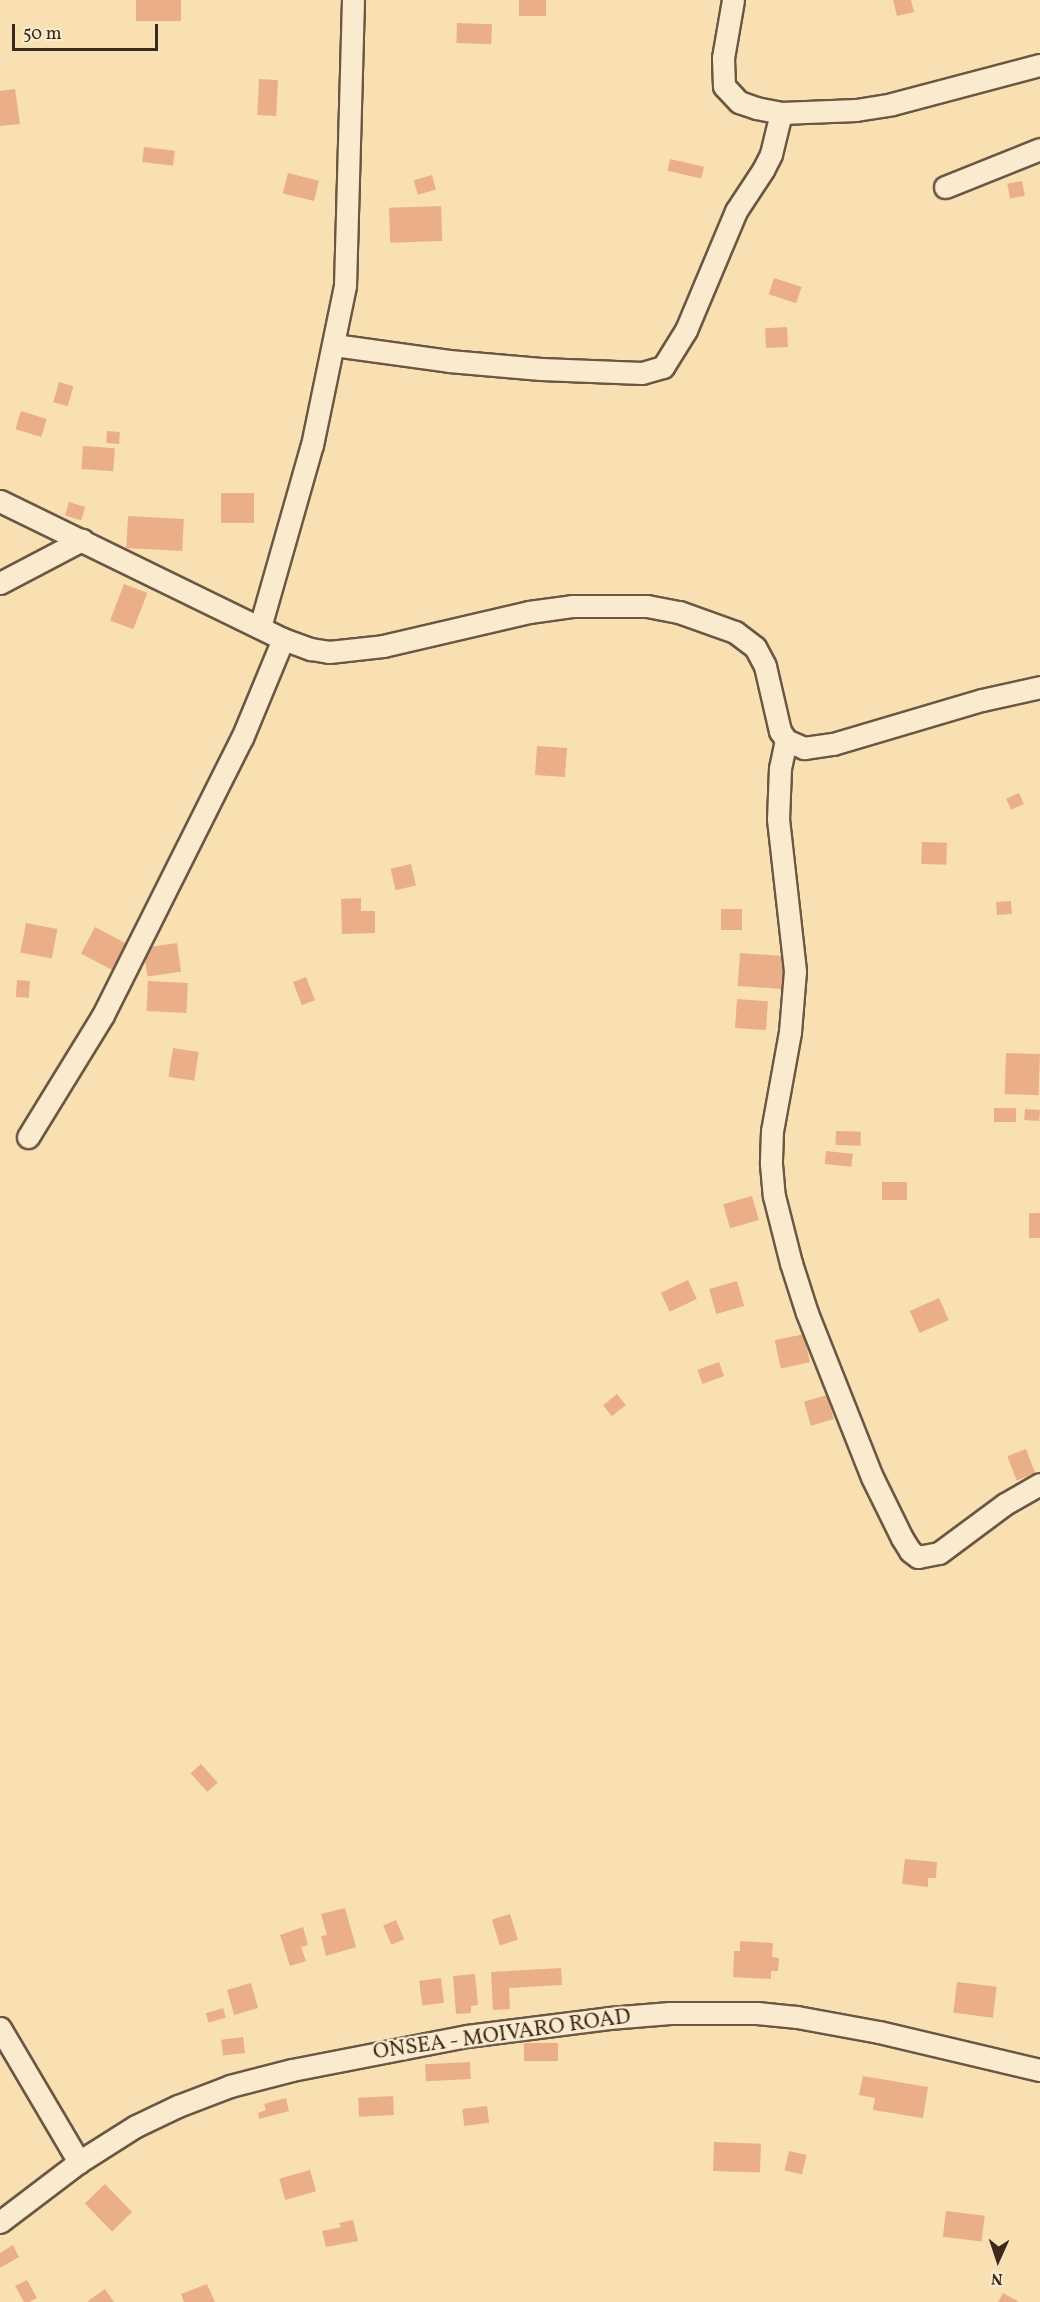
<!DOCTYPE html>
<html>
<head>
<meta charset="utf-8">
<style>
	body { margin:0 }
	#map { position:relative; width:1040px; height:2302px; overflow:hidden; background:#f9e0b3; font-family:Vollkorn,serif }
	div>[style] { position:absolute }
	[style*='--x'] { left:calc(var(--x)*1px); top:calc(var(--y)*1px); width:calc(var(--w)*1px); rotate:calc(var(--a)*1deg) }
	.building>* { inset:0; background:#eaaf89; transform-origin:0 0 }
	.roads { filter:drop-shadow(2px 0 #6b5743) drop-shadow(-2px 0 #6b5743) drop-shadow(0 2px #6b5743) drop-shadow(0 -2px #6b5743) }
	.street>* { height:21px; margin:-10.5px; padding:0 10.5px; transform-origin:10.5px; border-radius:10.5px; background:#fbebce }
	span { translate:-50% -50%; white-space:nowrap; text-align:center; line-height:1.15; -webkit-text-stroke:4.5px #fbebce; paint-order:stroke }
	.street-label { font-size:22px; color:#3c291e }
	.north { position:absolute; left:968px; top:2230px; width:60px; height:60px; -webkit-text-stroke:4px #fbebce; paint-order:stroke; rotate:183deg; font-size:16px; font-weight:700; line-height:24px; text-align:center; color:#3c291e }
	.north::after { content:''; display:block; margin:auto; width:21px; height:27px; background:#3c291e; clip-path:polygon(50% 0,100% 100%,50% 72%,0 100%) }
	.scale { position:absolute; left:12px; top:24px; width:146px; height:27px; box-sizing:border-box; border:3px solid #3c291e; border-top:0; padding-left:8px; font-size:18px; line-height:21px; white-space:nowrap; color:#3c291e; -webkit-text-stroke:4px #fbebce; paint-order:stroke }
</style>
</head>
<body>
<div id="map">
	<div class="building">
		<div style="left:136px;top:0;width:45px;height:21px"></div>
		<div style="left:519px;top:0;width:27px;height:16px"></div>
		<div style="clip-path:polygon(893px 0,911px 0,914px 12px,897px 16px)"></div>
		<div style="left:457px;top:23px;width:35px;height:20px;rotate:2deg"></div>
		<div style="left:259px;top:79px;width:19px;height:36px;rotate:3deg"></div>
		<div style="clip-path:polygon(15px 89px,20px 124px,0 126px,0 91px)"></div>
		<div style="left:144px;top:147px;width:31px;height:15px;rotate:7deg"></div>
		<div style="left:670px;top:159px;width:35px;height:12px;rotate:13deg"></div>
		<div style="left:288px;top:173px;width:32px;height:21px;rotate:14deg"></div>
		<div style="left:432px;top:175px;width:15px;height:19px;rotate:74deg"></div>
		<div style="left:1022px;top:181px;width:15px;height:15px;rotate:79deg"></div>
		<div style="left:441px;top:206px;width:35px;height:52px;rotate:88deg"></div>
		<div style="left:774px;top:278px;width:29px;height:17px;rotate:18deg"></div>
		<div style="left:787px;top:327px;width:20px;height:22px;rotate:87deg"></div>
		<div style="left:59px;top:382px;width:15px;height:21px;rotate:16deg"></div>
		<div style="left:21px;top:411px;width:27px;height:19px;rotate:17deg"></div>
		<div style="left:107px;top:431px;width:13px;height:12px;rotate:4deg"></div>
		<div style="left:83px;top:446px;width:32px;height:23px;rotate:4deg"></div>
		<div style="left:221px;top:493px;width:33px;height:30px"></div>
		<div style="left:69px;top:502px;width:17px;height:14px;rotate:17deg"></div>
		<div style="left:128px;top:516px;width:56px;height:32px;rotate:3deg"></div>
		<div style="left:124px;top:584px;width:25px;height:39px;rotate:21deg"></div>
		<div style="left:537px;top:746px;width:30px;height:29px;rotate:4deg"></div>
		<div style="left:1019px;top:793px;width:12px;height:14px;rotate:66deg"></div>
		<div style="left:922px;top:842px;width:25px;height:22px;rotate:2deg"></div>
		<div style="left:411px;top:864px;width:22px;height:21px;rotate:77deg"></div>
		<div style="clip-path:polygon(361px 898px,361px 911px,375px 911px,375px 933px,342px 934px,341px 899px)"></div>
		<div style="left:1011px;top:901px;width:13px;height:15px;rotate:86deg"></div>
		<div style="left:721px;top:909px;width:21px;height:21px"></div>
		<div style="left:26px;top:923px;width:32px;height:30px;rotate:11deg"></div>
		<div style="left:95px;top:927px;width:38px;height:30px;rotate:28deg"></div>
		<div style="left:177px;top:943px;width:29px;height:34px;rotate:82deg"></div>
		<div style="left:740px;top:953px;width:44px;height:33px;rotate:4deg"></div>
		<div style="left:306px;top:977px;width:25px;height:14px;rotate:69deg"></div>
		<div style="left:17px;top:980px;width:13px;height:17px;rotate:4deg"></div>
		<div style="left:148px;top:981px;width:40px;height:30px;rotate:3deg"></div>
		<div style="left:737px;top:999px;width:31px;height:29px;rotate:4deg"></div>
		<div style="left:173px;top:1048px;width:26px;height:29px;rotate:9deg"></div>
		<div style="left:1006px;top:1053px;width:34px;height:41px;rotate:2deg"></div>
		<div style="left:994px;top:1108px;width:22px;height:14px"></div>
		<div style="left:1025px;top:1109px;width:15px;height:11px;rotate:4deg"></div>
		<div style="left:836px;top:1131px;width:25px;height:14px;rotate:2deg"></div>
		<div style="left:826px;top:1151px;width:27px;height:13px;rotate:6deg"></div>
		<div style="left:907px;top:1182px;width:18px;height:25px;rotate:90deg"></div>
		<div style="left:752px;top:1196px;width:25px;height:30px;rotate:74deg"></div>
		<div style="left:1029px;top:1213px;width:11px;height:25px"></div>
		<div style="left:688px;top:1280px;width:21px;height:30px;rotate:65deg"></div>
		<div style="left:737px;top:1281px;width:26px;height:29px;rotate:74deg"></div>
		<div style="left:939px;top:1298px;width:24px;height:32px;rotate:66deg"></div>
		<div style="left:804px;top:1334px;width:29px;height:30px;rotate:78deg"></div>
		<div style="left:719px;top:1362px;width:15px;height:23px;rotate:70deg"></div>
		<div style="left:617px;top:1394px;width:14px;height:18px;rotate:51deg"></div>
		<div style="left:827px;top:1395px;width:25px;height:24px;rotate:74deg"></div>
		<div style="left:1026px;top:1449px;width:26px;height:20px;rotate:69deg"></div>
		<div style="left:201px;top:1764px;width:25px;height:14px;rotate:48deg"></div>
		<div style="clip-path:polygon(905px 1859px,937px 1862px,936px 1878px,928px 1878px,928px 1887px,902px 1884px)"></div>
		<div style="clip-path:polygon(345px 1908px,356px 1947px,326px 1956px,321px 1936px,327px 1935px,321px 1914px)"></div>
		<div style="left:510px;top:1914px;width:27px;height:19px;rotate:73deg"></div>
		<div style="left:396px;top:1920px;width:21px;height:14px;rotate:67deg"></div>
		<div style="clip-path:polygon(303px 1927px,308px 1945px,301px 1947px,306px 1961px,290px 1966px,280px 1935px)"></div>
		<div style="clip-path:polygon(740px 1941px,773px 1943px,772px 1957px,779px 1958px,778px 1971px,771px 1971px,771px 1979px,733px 1977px,734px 1951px,740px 1951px)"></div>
		<div style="clip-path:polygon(561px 1968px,562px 1985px,509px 1988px,510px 2009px,493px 2010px,491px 1972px)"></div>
		<div style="clip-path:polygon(475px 1974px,478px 2005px,471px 2006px,471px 2013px,456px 2014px,453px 1976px)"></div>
		<div style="left:441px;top:1978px;width:25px;height:22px;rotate:83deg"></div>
		<div style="left:957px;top:1982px;width:40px;height:31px;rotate:7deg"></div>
		<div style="left:251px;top:1983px;width:26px;height:25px;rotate:74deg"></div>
		<div style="left:223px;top:2008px;width:10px;height:18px;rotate:73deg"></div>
		<div style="left:243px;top:2037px;width:16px;height:22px;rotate:83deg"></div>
		<div style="left:524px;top:2043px;width:34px;height:18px"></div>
		<div style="left:470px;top:2062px;width:17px;height:45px;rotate:87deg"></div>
		<div style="clip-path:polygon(863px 2076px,928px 2087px,923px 2118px,873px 2110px,875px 2098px,859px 2095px)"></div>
		<div style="left:393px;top:2096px;width:19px;height:35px;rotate:87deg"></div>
		<div style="clip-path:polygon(286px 2098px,289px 2111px,259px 2119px,258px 2113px,266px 2110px,264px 2104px)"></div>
		<div style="left:487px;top:2106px;width:17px;height:25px;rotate:83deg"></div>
		<div style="left:714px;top:2142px;width:47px;height:29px;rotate:2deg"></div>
		<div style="left:789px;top:2151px;width:18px;height:20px;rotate:13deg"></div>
		<div style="left:310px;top:2170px;width:22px;height:32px;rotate:74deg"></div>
		<div style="left:105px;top:2184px;width:39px;height:28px;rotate:46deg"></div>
		<div style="left:946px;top:2211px;width:39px;height:26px;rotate:7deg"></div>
		<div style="clip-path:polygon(353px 2220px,358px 2241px,326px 2247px,322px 2231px,341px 2227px,339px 2223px)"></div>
		<div style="clip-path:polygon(13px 2245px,19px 2257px,0 2268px,0 2253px)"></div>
		<div style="clip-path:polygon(27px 2280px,37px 2298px,29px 2302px,24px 2302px,15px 2286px)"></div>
		<div style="clip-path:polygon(207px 2284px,215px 2302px,184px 2302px,181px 2294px)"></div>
		<div style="clip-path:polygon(105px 2289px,114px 2302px,89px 2302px,88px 2301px)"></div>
		<div style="clip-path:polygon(1003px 2293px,1019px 2302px,998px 2302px)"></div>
	</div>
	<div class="roads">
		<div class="street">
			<div style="--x:733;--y:0;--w:59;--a:99.8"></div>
			<div style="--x:723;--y:58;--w:28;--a:88"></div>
			<div style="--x:724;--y:86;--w:22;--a:47"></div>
			<div style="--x:739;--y:102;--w:18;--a:19"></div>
			<div style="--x:756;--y:108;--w:25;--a:11"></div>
			<div style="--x:781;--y:113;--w:75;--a:-2.3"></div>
			<div style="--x:856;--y:110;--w:36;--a:-9"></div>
			<div style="--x:892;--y:104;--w:153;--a:-14.8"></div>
			<div style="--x:945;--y:187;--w:102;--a:-21.8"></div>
			<div style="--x:334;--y:345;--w:116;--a:7.9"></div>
			<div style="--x:449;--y:361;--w:92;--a:5"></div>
			<div style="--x:541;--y:369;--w:101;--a:2.3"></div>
			<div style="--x:642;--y:373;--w:22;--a:-16"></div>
			<div style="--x:663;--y:367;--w:44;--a:-58.1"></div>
			<div style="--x:686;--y:330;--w:129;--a:-67.2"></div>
			<div style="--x:736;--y:211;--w:49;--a:-56.6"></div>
			<div style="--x:763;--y:170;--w:18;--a:-63"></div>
			<div style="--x:771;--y:154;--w:42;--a:-76.3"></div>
			<div style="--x:0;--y:501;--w:315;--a:26"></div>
			<div style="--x:283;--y:639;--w:30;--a:20"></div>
			<div style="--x:311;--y:649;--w:18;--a:9"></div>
			<div style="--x:329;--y:652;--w:54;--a:-6.3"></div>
			<div style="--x:383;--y:646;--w:150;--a:-13.1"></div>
			<div style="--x:529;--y:612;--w:43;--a:-7.9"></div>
			<div style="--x:572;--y:606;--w:75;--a:0"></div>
			<div style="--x:647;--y:606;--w:33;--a:11"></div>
			<div style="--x:679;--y:612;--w:59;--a:19.7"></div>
			<div style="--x:735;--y:632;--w:25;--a:37"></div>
			<div style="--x:755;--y:647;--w:21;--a:62"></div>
			<div style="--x:765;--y:666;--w:67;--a:77"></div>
			<div style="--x:780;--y:731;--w:11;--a:56"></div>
			<div style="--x:786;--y:740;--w:20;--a:24"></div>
			<div style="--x:804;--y:748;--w:29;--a:-8"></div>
			<div style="--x:833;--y:744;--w:155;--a:-16.5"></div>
			<div style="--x:982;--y:700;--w:59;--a:-12.6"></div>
			<div style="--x:0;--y:583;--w:93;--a:-27.7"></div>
			<div style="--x:260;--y:627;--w:189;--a:-74.1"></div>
			<div style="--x:312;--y:445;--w:162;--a:-78.3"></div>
			<div style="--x:345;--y:286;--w:286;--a:-88.4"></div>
			<div style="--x:786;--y:740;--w:29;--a:102"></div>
			<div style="--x:780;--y:768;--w:51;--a:92.2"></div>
			<div style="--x:778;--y:819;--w:153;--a:83.6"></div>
			<div style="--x:795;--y:971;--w:61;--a:94.7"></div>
			<div style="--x:790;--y:1032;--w:101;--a:100.3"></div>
			<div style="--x:772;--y:1131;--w:33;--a:92"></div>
			<div style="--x:771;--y:1164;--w:32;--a:85"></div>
			<div style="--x:774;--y:1196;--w:69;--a:75.8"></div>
			<div style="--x:791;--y:1263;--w:52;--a:72.3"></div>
			<div style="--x:807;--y:1313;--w:176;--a:68.4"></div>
			<div style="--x:872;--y:1477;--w:68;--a:63.8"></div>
			<div style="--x:902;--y:1538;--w:15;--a:58"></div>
			<div style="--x:910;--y:1551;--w:10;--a:37"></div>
			<div style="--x:918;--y:1557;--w:21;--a:-11"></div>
			<div style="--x:939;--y:1553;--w:82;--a:-36.6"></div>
			<div style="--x:1005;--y:1504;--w:40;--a:-29.7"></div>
			<div style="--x:28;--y:1137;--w:143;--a:-58.4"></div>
			<div style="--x:103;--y:1015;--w:310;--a:-63.4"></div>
			<div style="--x:242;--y:738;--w:107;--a:-67.5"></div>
			<div style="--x:0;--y:2028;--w:156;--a:59.5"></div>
			<div style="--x:0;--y:2222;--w:99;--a:-37.2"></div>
			<div style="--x:79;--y:2162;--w:67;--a:-32.3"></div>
			<div style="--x:136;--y:2126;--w:47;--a:-25.5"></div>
			<div style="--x:178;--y:2106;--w:56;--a:-21"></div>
			<div style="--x:230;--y:2086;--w:64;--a:-14.5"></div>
			<div style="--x:292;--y:2070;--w:178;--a:-11"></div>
			<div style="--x:467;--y:2036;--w:143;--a:-7.2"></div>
			<div style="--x:609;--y:2018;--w:61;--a:-4.7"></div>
			<div style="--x:670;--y:2013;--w:87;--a:0"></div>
			<div style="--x:757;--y:2013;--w:40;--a:5.7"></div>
			<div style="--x:797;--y:2017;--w:83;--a:10.4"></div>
			<div style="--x:879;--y:2032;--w:165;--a:13.3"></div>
		</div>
	</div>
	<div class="street-label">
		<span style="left:502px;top:2035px;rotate:-8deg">ONSEA - MOIVARO ROAD</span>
	</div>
	<div class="north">N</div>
	<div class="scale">50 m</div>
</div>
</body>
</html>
